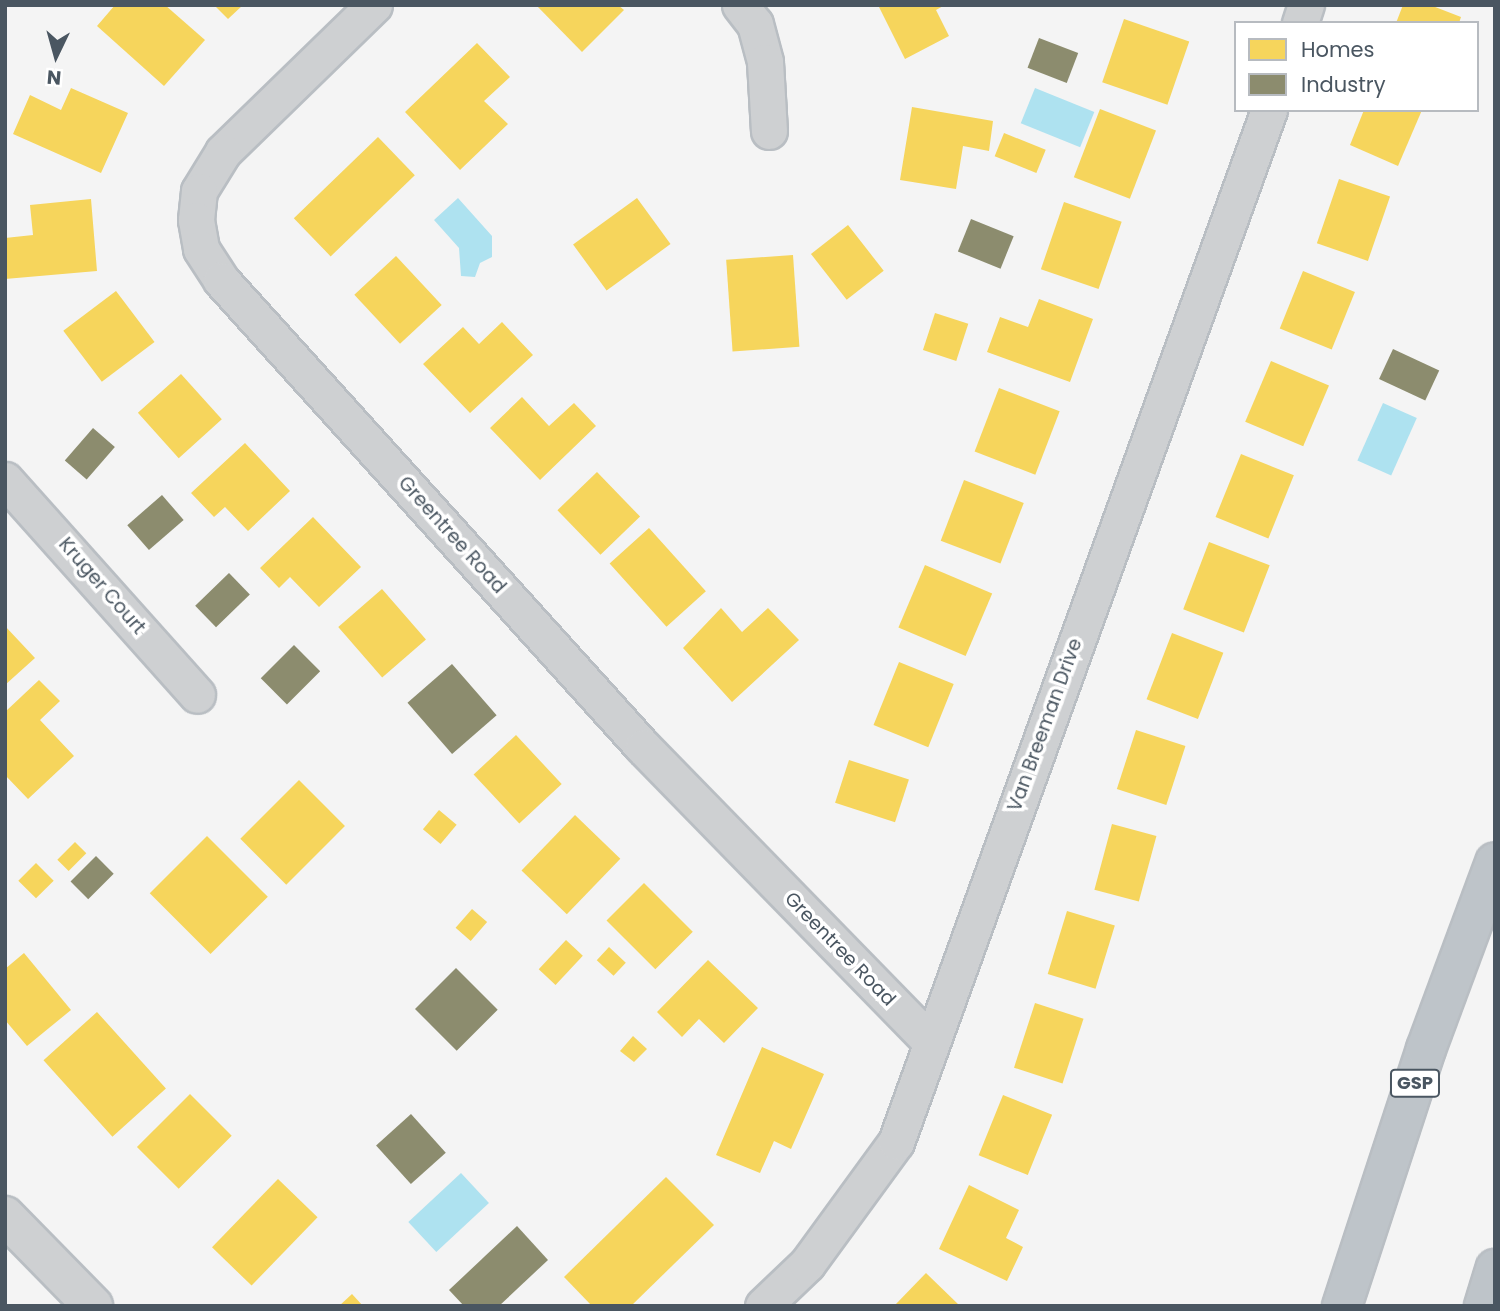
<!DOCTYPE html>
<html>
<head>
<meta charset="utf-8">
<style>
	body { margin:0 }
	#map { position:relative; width:1500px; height:1311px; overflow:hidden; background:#f4f4f4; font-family:Poppins,sans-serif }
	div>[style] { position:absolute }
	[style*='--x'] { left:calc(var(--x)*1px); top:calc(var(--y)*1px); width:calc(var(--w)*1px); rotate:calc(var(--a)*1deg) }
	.water>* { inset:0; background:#aee2f0; transform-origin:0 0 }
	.homes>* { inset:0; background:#f6d55c; transform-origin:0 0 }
	.industry>* { inset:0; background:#8c8c6e; transform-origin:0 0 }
	.roads { filter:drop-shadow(2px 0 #b9bec3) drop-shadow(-2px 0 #b9bec3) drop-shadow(0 2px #b9bec3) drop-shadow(0 -2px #b9bec3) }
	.minor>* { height:35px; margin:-17.5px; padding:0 17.5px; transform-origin:17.5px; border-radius:17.5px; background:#ced0d2 }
	.tertiary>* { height:38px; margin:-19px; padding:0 19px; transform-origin:19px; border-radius:19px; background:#ced0d2 }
	.motorway>* { height:38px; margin:-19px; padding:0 19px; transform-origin:19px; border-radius:19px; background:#bec4c9 }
	span { translate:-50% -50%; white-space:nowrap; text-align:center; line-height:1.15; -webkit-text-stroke:7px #fff; paint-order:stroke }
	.shield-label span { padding:2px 5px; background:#fff; border:2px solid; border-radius:5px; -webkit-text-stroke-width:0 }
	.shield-label { font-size:18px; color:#4a5661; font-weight:700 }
	.street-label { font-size:19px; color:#4a5661 }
	.frame { position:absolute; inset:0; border:7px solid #4a5661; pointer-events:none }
	.legend { position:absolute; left:1234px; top:21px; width:245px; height:91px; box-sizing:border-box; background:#fff; border:2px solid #b7bbc0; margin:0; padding:9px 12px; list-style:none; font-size:21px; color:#4a5661 }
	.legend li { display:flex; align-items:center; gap:14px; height:35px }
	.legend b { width:35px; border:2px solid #b7bbc0 }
	.north { position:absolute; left:21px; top:21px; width:70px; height:70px; -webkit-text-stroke:5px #fff; paint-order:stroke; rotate:185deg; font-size:19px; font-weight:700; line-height:28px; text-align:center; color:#4a5661 }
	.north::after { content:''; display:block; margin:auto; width:24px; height:32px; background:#4a5661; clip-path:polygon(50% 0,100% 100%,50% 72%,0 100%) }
</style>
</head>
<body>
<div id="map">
	<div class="water">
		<div style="left:1035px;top:88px;width:64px;height:38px;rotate:22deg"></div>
		<div style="clip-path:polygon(458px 198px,492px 236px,492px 257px,480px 263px,475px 277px,461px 276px,459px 248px,434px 220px)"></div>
		<div style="left:1383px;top:403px;width:37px;height:63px;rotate:24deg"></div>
		<div style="left:461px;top:1173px;width:41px;height:72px;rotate:47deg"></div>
	</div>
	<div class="homes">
		<div style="clip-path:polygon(115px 5px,165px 5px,205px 40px,164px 86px,97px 26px)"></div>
		<div style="clip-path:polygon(214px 5px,243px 5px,228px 19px)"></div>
		<div style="clip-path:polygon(536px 5px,618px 5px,624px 10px,582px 52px)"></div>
		<div style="clip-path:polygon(878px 5px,945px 5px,936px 10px,949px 36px,905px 59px)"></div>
		<div style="clip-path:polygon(1403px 5px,1430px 5px,1461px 17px,1459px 23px,1396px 23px)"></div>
		<div style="left:1124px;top:19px;width:69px;height:67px;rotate:19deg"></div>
		<div style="clip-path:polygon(477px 43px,510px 77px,484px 101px,508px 124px,460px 170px,405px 112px)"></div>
		<div style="clip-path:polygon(71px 88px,128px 113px,101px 173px,13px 134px,30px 95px,61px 110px)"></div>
		<div style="clip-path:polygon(912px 107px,993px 121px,989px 151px,963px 146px,956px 189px,900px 180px)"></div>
		<div style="left:1100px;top:109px;width:60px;height:73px;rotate:21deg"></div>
		<div style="clip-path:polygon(1364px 110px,1422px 110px,1398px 166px,1350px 145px)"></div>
		<div style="left:1004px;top:133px;width:45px;height:25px;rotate:22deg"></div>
		<div style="left:378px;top:137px;width:53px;height:117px;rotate:46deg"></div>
		<div style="left:1339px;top:179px;width:54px;height:68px;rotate:19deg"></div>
		<div style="left:637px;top:198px;width:57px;height:79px;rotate:54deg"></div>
		<div style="clip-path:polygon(91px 199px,97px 271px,5px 279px,5px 238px,33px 235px,30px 205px)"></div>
		<div style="left:1064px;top:202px;width:61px;height:71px;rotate:19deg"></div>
		<div style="left:848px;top:225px;width:58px;height:47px;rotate:52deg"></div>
		<div style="left:793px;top:255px;width:92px;height:67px;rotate:86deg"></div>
		<div style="left:396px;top:256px;width:67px;height:57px;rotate:47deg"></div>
		<div style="left:1303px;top:271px;width:56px;height:62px;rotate:22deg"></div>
		<div style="left:116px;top:291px;width:64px;height:66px;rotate:53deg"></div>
		<div style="clip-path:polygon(1039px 299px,1093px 319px,1070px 382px,987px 352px,1000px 317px,1028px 327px)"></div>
		<div style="left:935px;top:313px;width:35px;height:39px;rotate:18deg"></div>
		<div style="clip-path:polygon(502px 322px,533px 355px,470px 413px,423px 364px,463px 327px,479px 344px)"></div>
		<div style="left:1271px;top:361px;width:63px;height:66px;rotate:23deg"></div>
		<div style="left:181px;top:374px;width:61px;height:58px;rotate:48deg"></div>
		<div style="left:999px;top:388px;width:65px;height:68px;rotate:21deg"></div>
		<div style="clip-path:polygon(522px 397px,549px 426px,574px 403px,596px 426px,540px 480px,490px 428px)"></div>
		<div style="clip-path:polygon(245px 443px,290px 491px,248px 531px,225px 507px,214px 517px,191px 493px)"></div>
		<div style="left:1241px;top:454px;width:57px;height:68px;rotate:22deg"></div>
		<div style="left:597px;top:472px;width:62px;height:55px;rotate:46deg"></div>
		<div style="left:964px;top:480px;width:64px;height:65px;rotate:21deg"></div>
		<div style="clip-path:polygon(313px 517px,361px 567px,319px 607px,290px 577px,279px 588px,260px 568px)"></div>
		<div style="left:649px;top:528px;width:85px;height:53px;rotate:48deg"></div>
		<div style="left:1209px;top:542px;width:65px;height:72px;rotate:21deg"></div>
		<div style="left:925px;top:565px;width:73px;height:68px;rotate:23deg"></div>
		<div style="left:382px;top:589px;width:67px;height:58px;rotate:49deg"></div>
		<div style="clip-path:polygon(721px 608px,742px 632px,768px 608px,799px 640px,732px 702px,683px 648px)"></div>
		<div style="clip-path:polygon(5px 626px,35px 658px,5px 685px)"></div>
		<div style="left:1172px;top:633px;width:55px;height:71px;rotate:21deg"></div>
		<div style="left:899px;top:662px;width:59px;height:68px;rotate:22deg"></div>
		<div style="clip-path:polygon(39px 680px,60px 701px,40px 720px,74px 756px,28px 799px,5px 775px,5px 712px)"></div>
		<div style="left:1136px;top:730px;width:52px;height:62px;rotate:18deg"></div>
		<div style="left:516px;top:735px;width:67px;height:58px;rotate:47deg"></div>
		<div style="left:849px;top:760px;width:63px;height:45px;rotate:18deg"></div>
		<div style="left:299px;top:780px;width:65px;height:83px;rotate:45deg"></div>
		<div style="left:439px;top:810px;width:23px;height:25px;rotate:40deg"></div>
		<div style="left:575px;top:815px;width:63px;height:77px;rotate:44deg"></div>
		<div style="left:1112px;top:824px;width:46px;height:68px;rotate:15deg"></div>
		<div style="left:207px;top:836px;width:86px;height:81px;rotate:45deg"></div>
		<div style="left:75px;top:842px;width:16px;height:25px;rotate:45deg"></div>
		<div style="left:36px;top:863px;width:25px;height:25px;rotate:45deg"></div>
		<div style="left:644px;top:883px;width:69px;height:53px;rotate:45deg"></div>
		<div style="left:472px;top:909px;width:20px;height:25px;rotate:41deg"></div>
		<div style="left:1067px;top:911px;width:50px;height:66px;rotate:17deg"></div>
		<div style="left:566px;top:940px;width:23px;height:40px;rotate:43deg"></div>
		<div style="left:609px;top:947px;width:23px;height:18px;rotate:43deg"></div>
		<div style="clip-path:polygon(24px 953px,71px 1010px,27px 1046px,5px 1020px,5px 969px)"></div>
		<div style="clip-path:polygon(708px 960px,758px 1008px,724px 1043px,699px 1019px,682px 1037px,657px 1012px)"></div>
		<div style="left:1035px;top:1003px;width:51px;height:68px;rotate:18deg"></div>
		<div style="left:97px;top:1012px;width:103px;height:72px;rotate:48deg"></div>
		<div style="clip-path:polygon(633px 1036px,647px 1049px,634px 1062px,620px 1051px)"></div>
		<div style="clip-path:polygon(762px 1047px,824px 1074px,791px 1149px,774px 1141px,760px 1173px,716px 1155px)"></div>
		<div style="left:190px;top:1094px;width:59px;height:75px;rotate:45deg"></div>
		<div style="left:1003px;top:1095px;width:53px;height:65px;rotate:22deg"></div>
		<div style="clip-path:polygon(666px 1177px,714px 1225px,631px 1306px,592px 1306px,564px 1277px)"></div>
		<div style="left:278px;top:1179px;width:55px;height:95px;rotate:44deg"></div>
		<div style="clip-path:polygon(969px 1185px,1019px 1210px,1006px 1238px,1023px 1247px,1007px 1281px,939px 1249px)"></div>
		<div style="clip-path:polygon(926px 1273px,960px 1306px,894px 1306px)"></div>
		<div style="clip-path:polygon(352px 1294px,363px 1306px,339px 1306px)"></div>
	</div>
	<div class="industry">
		<div style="left:1039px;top:38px;width:42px;height:32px;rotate:21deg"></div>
		<div style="left:971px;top:219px;width:46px;height:35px;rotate:22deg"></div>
		<div style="left:1393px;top:349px;width:51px;height:33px;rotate:25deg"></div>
		<div style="left:93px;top:428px;width:29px;height:43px;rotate:41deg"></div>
		<div style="left:162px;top:495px;width:33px;height:46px;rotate:49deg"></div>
		<div style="left:229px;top:573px;width:30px;height:47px;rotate:46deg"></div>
		<div style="left:294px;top:645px;width:37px;height:47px;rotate:45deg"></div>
		<div style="left:452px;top:664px;width:68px;height:59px;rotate:49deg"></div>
		<div style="left:96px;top:856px;width:25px;height:36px;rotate:45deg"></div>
		<div style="left:456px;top:968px;width:59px;height:58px;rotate:45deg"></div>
		<div style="left:411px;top:1114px;width:52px;height:47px;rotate:48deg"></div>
		<div style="clip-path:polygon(517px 1226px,548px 1260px,499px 1306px,464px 1306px,449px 1290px)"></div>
	</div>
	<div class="roads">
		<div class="minor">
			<div style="--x:374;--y:5;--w:211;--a:135.8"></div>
			<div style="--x:223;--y:152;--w:46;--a:121.6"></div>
			<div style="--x:199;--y:191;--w:29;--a:96"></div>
			<div style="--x:196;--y:220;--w:29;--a:80"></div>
			<div style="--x:201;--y:249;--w:37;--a:57"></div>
			<div style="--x:221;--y:280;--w:629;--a:47.9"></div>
			<div style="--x:643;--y:747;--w:411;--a:45.7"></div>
			<div style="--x:740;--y:5;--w:24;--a:52"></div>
			<div style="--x:755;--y:24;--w:39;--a:75"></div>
			<div style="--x:765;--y:62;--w:69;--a:86.7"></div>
			<div style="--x:1300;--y:23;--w:19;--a:-72"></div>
			<div style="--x:5;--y:480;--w:288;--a:48.2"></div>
			<div style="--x:763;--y:1306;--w:61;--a:-43.7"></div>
			<div style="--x:807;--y:1264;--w:151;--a:-53.9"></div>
			<div style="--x:896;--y:1142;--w:1097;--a:-70.13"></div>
		</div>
		<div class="tertiary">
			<div style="--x:5;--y:1216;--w:126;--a:45.6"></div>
		</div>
		<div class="motorway">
			<div style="--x:1342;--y:1306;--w:270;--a:-71.9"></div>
			<div style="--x:1426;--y:1049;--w:199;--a:-69.7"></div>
			<div style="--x:1484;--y:1306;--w:39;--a:-73"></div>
		</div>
	</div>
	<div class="shield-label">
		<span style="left:1415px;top:1083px">GSP</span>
	</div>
	<div class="street-label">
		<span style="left:452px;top:535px;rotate:48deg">Greentree Road</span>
		<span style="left:102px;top:586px;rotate:49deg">Kruger Court</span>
		<span style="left:1045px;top:725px;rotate:-70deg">Van Breeman Drive</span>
		<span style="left:840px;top:949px;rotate:46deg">Greentree Road</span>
	</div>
	<div class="frame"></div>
	<ul class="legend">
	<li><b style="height:19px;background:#f6d55c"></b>Homes</li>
	<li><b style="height:19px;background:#8c8c6e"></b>Industry</li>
	</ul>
	<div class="north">N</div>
</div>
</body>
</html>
